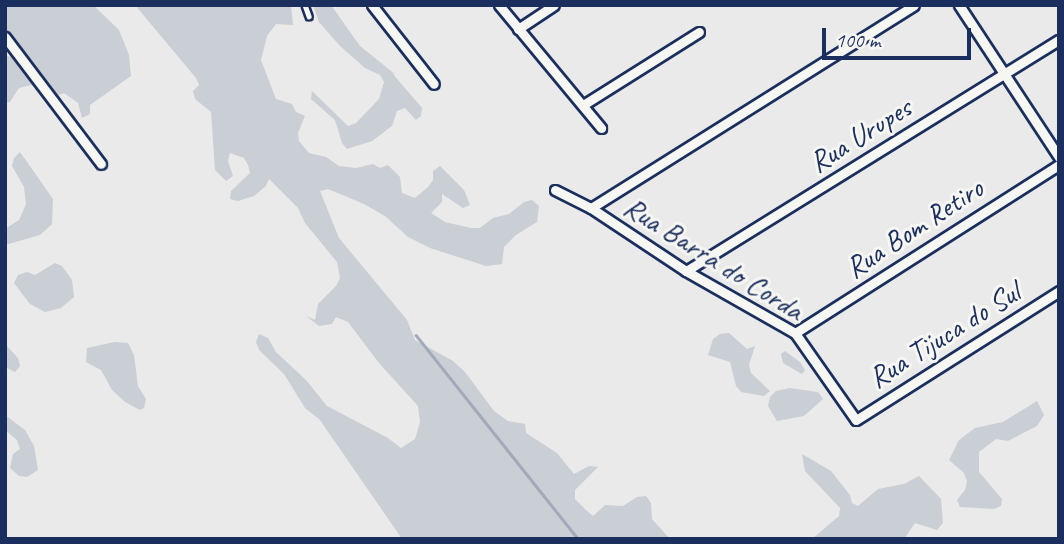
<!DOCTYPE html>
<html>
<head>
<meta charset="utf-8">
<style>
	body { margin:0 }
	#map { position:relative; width:1064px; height:544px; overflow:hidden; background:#e9eae9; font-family:Caveat,sans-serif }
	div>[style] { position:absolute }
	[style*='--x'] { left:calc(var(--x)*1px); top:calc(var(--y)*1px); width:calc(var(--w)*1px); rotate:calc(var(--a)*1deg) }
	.green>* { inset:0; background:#caced5 }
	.stream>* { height:2.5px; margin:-1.25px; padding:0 1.25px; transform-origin:1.25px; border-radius:1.25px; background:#a2aaba }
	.roads { filter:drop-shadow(2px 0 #1b2f5e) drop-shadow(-2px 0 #1b2f5e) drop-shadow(0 2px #1b2f5e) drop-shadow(0 -2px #1b2f5e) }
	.lane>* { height:4.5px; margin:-2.25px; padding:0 2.25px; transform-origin:2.25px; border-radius:2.25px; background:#f6f6f2 }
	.street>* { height:9px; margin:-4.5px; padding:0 4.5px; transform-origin:4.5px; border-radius:4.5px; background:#f6f6f2 }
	span { translate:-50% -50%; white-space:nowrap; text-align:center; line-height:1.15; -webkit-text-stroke:6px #f6f6f2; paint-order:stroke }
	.street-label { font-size:30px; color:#1b2f5e }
	.frame { position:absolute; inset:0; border:7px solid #1b2f5e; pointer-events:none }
	.scale { position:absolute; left:822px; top:28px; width:149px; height:32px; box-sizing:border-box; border:4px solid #1b2f5e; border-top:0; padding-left:9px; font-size:21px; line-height:24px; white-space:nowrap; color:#1b2f5e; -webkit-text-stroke:5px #f6f6f2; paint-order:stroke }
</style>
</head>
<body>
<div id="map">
	<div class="green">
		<div style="clip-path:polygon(5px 5px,93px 5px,119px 30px,129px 55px,131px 76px,90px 105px,90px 114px,82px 118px,78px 103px,64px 93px,53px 97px,31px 85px,19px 88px,10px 102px,5px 103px,5px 56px,12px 57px,12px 48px,5px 39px)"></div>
		<div style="clip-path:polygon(135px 5px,291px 5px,293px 25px,276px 24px,267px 36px,261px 60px,276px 99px,292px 104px,296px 112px,305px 116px,298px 133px,299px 141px,309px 153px,326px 157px,339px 166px,356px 168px,373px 164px,380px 168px,388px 165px,400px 177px,402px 193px,415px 198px,428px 187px,433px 180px,433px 171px,440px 166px,464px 190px,470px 205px,463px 208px,442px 194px,442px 202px,431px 213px,445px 222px,471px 228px,480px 228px,493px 218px,509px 214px,524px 202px,532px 200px,539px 206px,537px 222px,516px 235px,504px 247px,502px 264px,486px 266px,430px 248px,408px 237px,385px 216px,364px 204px,328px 189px,320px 191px,339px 238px,407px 320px,415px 340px,453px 361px,465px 372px,494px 411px,508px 421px,525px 424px,526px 433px,557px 453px,574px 474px,589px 466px,598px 467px,575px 490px,575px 499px,587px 511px,593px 516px,605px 505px,623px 506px,637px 497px,646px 496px,651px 503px,652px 519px,670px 539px,402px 539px,320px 420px,305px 408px,284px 374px,259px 350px,256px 342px,259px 334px,268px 338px,276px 352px,306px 380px,327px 406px,388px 438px,401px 448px,415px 439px,420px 422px,418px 406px,379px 363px,348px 322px,336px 317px,332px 324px,319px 326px,306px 316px,315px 320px,318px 304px,336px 286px,340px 278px,337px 262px,305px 223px,298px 208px,269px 179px,266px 186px,254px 196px,238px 201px,230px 199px,231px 191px,250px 173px,248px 165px,244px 158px,230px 153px,228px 161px,233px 176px,226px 181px,215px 170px,211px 112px,195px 99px,193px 91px,199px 85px,196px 78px)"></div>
		<div style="clip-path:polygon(313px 5px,331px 5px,360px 46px,396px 75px,392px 73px,422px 108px,421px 116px,416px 120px,405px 108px,397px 111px,392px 126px,372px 141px,347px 149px,342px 143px,335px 120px,311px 99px,312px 91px,348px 126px,356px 123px,379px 99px,384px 82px,380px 75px,365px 68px,340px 46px,319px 22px)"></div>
		<div style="clip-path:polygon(20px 152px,53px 199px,52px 224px,40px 235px,5px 245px,5px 229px,19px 220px,26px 204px,24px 187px,12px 166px,14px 158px)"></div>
		<div style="clip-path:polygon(55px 263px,62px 266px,72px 280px,74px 297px,61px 308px,45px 312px,30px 304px,14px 283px,18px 275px,27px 272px,35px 275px)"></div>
		<div style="clip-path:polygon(729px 333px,747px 349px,755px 346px,749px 365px,751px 373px,770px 391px,764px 396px,741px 392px,736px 386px,730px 362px,708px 355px,713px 339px,720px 334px)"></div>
		<div style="clip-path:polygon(115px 342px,128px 343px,134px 355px,138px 386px,146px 399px,144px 408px,140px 410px,125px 402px,112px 390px,101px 370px,86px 362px,87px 348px)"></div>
		<div style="clip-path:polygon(5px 344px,18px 358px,20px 366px,15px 372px,5px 367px)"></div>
		<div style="clip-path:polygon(785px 351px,800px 362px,805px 370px,802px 374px,783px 363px,781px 354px)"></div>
		<div style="clip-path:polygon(789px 388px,818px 392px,823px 399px,804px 416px,777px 421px,768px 406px,770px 397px,776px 391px)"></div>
		<div style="clip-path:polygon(1037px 401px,1044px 415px,1037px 426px,1008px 441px,996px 439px,979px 452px,979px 472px,1002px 499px,1001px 506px,994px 509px,960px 507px,957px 500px,965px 490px,967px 481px,964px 473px,949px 460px,959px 440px,975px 428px,1003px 422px)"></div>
		<div style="clip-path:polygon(5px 415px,25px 430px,34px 446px,38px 470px,27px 477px,19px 476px,10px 468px,13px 454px,20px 449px,17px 440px,5px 430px)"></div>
		<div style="clip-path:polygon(802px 454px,831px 471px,850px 495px,852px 503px,858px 506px,878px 489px,904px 484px,919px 476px,941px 499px,943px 523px,937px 530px,915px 523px,904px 539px,812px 539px,839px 516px,840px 508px,805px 471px)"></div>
	</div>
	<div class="stream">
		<div style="--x:416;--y:335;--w:260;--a:51.5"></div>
	</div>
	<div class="roads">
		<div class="lane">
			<div style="--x:305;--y:5;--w:12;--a:70"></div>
		</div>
		<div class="street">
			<div style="--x:372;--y:5;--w:100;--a:51.9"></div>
			<div style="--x:499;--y:5;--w:160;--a:50.3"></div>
			<div style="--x:959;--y:5;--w:182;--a:56.7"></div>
			<div style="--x:518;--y:29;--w:43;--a:-33.7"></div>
			<div style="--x:5;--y:37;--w:159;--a:52.9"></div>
			<div style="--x:583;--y:105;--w:137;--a:-32.2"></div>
			<div style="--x:555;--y:190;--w:40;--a:26.6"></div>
			<div style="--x:591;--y:208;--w:114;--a:33.6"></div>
			<div style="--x:686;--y:271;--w:125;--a:29.6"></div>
			<div style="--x:795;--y:333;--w:106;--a:55"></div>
			<div style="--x:856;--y:420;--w:241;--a:-32.4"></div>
			<div style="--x:591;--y:208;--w:381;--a:-32.1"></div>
			<div style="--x:686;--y:271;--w:439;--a:-31.8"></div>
			<div style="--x:795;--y:333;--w:313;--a:-32.5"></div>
		</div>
	</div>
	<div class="street-label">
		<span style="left:860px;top:135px;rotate:-32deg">Rua Urupes</span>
		<span style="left:914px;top:228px;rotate:-33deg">Rua Bom Retiro</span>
		<span style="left:714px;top:258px;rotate:32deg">Rua Barra do Corda</span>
		<span style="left:944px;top:335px;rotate:-32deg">Rua Tijuca do Sul</span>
	</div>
	<div class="frame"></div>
	<div class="scale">100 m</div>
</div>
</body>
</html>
